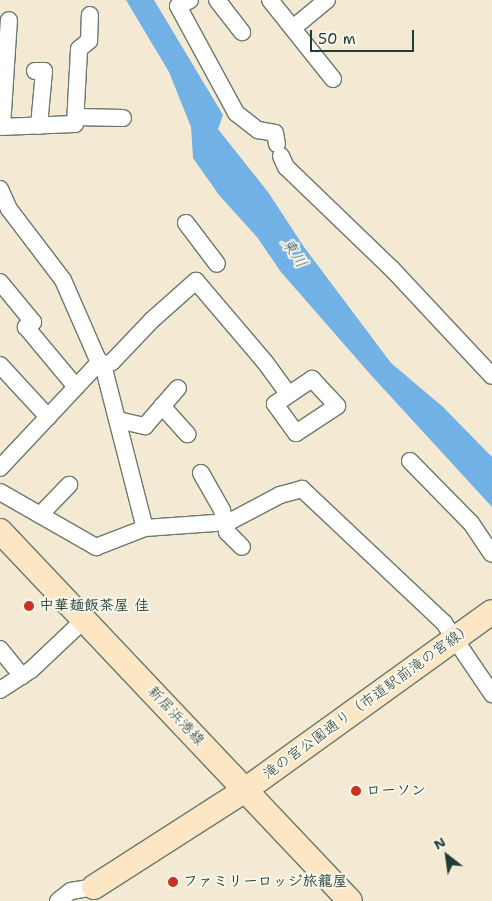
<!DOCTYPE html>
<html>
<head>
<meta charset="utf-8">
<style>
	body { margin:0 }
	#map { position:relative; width:492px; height:901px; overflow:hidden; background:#f4ead4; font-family:"Shantell Sans","Klee One",sans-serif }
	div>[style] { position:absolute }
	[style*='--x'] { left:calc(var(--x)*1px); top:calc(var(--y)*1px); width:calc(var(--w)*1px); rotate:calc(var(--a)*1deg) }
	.water>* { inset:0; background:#72b1e5 }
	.roads { filter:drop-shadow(1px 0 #6a7a6c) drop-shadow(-1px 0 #6a7a6c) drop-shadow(0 1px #6a7a6c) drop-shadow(0 -1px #6a7a6c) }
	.street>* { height:16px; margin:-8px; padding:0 8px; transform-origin:8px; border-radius:8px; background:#fff }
	.secondary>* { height:24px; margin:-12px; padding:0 12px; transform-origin:12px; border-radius:12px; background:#fce6c4 }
	.dots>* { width:14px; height:14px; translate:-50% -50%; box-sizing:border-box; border:2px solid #fbf7ec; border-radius:50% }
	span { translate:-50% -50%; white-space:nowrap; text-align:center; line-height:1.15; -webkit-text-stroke:4px #fbf7ec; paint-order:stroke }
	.poi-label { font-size:15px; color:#1f3d34; font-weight:700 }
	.left { translate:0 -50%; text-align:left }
	.street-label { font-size:15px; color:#1f3d34 }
	.water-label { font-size:16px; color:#345a60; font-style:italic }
	.north { position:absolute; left:422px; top:831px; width:50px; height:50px; -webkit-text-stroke:4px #fbf7ec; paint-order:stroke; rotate:330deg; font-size:14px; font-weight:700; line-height:20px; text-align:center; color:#1f3d34 }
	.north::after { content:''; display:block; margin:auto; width:18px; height:22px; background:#1f3d34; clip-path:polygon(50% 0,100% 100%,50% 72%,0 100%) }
	.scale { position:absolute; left:310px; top:30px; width:104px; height:22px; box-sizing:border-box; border:2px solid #1f3d34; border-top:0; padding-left:6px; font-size:15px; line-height:18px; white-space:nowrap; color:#1f3d34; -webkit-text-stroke:4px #fbf7ec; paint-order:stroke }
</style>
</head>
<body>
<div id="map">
	<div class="water">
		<div style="clip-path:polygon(126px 0,154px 0,223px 115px,218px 129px,268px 192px,304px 247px,391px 363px,443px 407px,492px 457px,492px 507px,370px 374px,281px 272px,257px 237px,219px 195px,193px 158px,191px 127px,169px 72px)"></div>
	</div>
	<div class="roads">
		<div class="street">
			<div style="--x:190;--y:0;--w:13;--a:153"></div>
			<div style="--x:178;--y:6;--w:122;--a:61.5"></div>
			<div style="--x:236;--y:113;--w:28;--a:38"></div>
			<div style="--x:258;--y:130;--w:17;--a:10"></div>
			<div style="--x:275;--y:133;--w:11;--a:80"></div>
			<div style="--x:217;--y:0;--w:41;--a:52"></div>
			<div style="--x:270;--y:0;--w:101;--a:51.4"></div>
			<div style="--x:293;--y:28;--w:44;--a:-39.5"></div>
			<div style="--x:35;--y:71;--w:9;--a:0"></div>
			<div style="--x:44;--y:71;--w:55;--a:95.2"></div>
			<div style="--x:76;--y:117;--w:47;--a:1.2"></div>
			<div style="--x:0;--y:127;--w:75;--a:-2.3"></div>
			<div style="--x:75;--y:124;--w:75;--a:-86.9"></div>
			<div style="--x:79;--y:49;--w:13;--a:-39"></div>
			<div style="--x:89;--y:41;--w:26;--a:-88"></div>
			<div style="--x:2;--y:127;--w:107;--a:-86.3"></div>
			<div style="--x:281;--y:156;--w:12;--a:66"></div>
			<div style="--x:286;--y:167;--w:147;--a:43.9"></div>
			<div style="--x:392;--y:269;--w:146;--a:46.9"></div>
			<div style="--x:0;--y:189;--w:22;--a:66"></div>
			<div style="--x:9;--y:209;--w:89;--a:52.7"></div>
			<div style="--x:63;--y:280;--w:85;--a:66.4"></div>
			<div style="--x:97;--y:358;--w:9;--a:49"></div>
			<div style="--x:103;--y:365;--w:168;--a:75.6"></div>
			<div style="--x:186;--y:223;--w:51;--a:52.9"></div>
			<div style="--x:0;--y:282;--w:52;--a:50.5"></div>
			<div style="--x:33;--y:322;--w:9;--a:144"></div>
			<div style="--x:26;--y:327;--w:78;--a:50.2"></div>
			<div style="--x:0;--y:365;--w:71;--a:47.3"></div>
			<div style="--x:312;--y:379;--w:37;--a:47"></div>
			<div style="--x:337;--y:406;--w:49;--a:146.6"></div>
			<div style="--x:296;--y:433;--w:36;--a:-126"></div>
			<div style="--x:275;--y:404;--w:45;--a:-34"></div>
			<div style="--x:162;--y:406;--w:38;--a:48"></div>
			<div style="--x:118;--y:420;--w:28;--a:13"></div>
			<div style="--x:145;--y:426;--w:50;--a:-49"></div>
			<div style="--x:410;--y:461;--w:87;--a:45.5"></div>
			<div style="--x:471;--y:523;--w:37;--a:56"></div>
			<div style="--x:0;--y:468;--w:137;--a:-46.8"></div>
			<div style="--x:94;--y:368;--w:19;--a:-18"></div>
			<div style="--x:112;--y:362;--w:58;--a:-46.4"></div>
			<div style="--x:152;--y:320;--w:59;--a:-41.6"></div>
			<div style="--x:196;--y:281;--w:106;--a:49.6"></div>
			<div style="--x:265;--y:362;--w:39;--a:54"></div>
			<div style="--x:201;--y:473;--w:43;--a:60.4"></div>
			<div style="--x:222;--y:510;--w:23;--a:77"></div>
			<div style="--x:227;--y:532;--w:21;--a:45"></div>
			<div style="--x:0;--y:492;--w:111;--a:29.8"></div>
			<div style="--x:96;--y:547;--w:53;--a:-21.2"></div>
			<div style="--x:145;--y:528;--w:84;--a:-4.1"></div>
			<div style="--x:229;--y:522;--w:58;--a:-27.9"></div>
			<div style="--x:280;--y:495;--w:23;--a:-15"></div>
			<div style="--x:302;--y:489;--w:195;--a:43.3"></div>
			<div style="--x:444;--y:623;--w:86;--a:55.9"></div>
			<div style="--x:40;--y:515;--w:42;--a:-46"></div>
			<div style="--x:0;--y:649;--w:35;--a:51"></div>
			<div style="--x:0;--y:690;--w:37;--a:-33"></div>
			<div style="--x:31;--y:670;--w:74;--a:-43.4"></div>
			<div style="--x:58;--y:901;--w:16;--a:-38"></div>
			<div style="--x:71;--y:891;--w:23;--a:-10"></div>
		</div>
		<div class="secondary">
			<div style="--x:0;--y:531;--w:509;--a:46.59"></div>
			<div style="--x:94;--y:887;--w:179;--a:-32.7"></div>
			<div style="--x:245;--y:790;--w:304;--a:-35.8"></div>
		</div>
	</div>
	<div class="dots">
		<div style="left:29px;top:606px;background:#c8321e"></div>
		<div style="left:356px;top:791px;background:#c8321e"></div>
		<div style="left:173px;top:882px;background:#c8321e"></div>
	</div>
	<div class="poi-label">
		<span class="left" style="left:39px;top:606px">中華麺飯茶屋 佳</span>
		<span class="left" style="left:366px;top:791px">ローソン</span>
		<span class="left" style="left:183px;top:882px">ファミリーロッジ旅籠屋</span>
	</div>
	<div class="street-label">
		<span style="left:368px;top:701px;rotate:-36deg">滝の宮公園通り（市道駅前滝の宮線）</span>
		<span style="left:176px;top:716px;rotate:47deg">新居浜港線</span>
	</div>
	<div class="water-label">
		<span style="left:294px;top:253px;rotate:57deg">東川</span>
	</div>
	<div class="north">N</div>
	<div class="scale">50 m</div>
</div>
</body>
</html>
